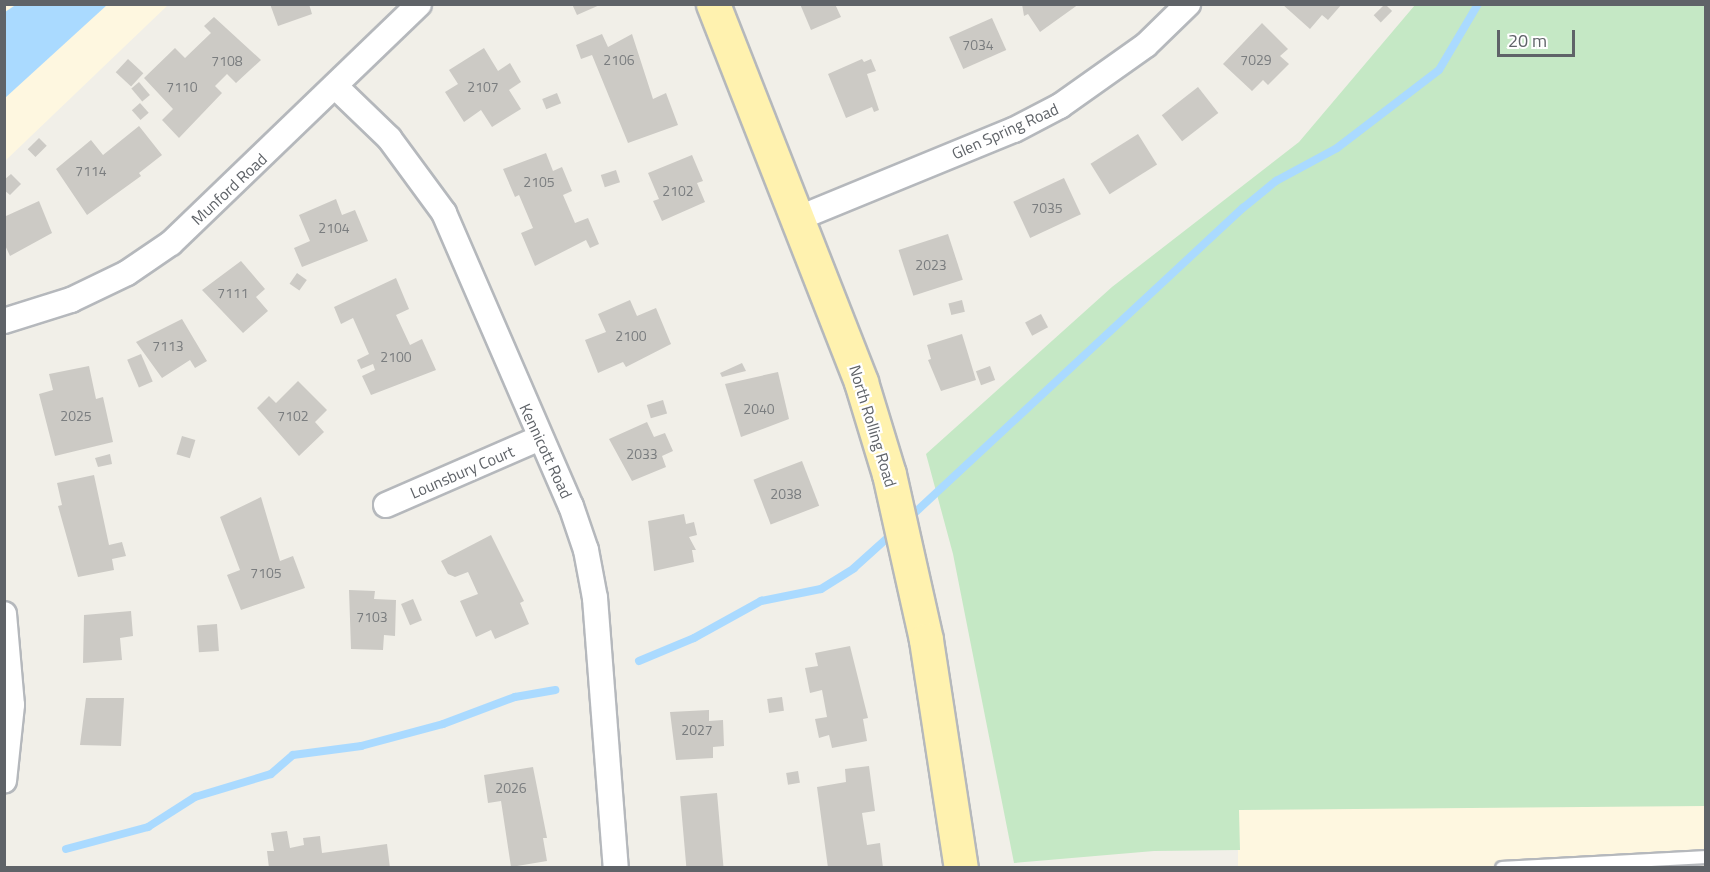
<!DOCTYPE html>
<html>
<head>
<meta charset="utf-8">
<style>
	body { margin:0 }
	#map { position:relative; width:1710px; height:872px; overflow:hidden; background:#f1efe8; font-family:"Titillium Web",sans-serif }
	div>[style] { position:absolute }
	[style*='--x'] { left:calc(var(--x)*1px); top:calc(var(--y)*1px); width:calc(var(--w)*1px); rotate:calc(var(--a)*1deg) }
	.commercial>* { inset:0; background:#fef7e0; transform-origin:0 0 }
	.green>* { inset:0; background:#c5e8c5 }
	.water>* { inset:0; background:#aadaff }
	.stream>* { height:8px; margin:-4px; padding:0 4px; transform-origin:4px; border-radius:4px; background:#aadaff }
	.building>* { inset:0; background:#cccac5; transform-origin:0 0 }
	.roads { filter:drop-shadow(2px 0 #b5b8bc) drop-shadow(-2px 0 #b5b8bc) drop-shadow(0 2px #b5b8bc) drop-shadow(0 -2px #b5b8bc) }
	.service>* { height:12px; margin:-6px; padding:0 6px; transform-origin:6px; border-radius:6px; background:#fff }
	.minor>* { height:24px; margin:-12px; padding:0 12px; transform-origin:12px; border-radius:12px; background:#fff }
	.primary>* { height:33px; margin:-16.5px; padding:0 16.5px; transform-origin:16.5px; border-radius:16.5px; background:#fff2af }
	span { translate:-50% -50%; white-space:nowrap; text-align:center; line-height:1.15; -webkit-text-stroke:4.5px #fff; paint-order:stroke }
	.number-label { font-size:14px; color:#7a7d7f }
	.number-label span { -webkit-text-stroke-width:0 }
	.street-label { font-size:16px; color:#5f6368 }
	.frame { position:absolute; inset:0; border:6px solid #5f6368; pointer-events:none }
	.scale { position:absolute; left:1497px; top:30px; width:78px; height:27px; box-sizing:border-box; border:3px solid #5f6368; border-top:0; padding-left:8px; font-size:18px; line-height:21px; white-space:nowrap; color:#5f6368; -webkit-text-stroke:4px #fff; paint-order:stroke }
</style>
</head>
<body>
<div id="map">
	<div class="commercial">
		<div style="clip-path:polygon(5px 5px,168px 5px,5px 161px)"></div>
		<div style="left:1705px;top:806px;width:61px;height:467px;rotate:90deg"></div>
	</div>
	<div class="green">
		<div style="clip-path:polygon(1415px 5px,1705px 5px,1705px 806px,1239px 810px,1240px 850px,1154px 851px,1014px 863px,953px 554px,926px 454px,1112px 287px,1299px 142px)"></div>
	</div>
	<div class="water">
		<div style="clip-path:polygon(17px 4px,107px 5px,5px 98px,5px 12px)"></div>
	</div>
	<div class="stream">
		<div style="--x:907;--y:520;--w:459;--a:-42.9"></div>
		<div style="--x:1243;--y:208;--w:43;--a:-39.3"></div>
		<div style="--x:1276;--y:181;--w:69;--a:-28.4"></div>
		<div style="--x:1337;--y:148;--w:128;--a:-37.4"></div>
		<div style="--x:1439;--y:70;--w:77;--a:-59.4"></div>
		<div style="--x:639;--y:661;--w:60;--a:-22.7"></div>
		<div style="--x:694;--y:638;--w:77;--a:-28.9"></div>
		<div style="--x:761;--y:601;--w:61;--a:-11.3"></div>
		<div style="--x:821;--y:589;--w:39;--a:-32"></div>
		<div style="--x:854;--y:568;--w:54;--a:-42"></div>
		<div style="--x:66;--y:849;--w:85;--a:-15"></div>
		<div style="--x:148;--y:827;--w:56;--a:-32.6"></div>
		<div style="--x:195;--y:797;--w:79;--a:-16.8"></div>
		<div style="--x:271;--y:774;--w:29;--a:-41"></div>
		<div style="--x:293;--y:755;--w:69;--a:-7.5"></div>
		<div style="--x:361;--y:746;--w:85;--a:-15"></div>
		<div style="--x:443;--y:724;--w:77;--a:-20.6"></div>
		<div style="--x:515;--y:697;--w:41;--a:-9.9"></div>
	</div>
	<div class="building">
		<div style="clip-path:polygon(270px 4px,309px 4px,312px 14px,278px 26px)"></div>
		<div style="clip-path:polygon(572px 4px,602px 4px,577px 15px)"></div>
		<div style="clip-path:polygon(800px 4px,835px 4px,841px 17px,811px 30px)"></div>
		<div style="clip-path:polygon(1022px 4px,1079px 4px,1040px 32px,1028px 14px,1024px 16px)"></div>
		<div style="clip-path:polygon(1282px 4px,1342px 4px,1328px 20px,1322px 15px,1310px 29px)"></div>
		<div style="left:1385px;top:4px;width:10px;height:16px;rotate:45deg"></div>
		<div style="clip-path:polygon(214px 17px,261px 60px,236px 83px,227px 74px,215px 86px,222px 93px,179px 138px,162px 120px,173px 109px,144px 78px,175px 48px,185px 58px,211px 33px,204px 26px)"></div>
		<div style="left:992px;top:18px;width:35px;height:47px;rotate:66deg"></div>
		<div style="clip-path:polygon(1262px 23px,1288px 49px,1280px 56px,1289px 64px,1268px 85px,1263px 80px,1252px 91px,1223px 64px)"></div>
		<div style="clip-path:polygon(602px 34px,608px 47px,632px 34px,653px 99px,666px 93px,678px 125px,628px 143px,592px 55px,581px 59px,576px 45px)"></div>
		<div style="clip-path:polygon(484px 48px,498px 71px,510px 63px,521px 82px,509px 90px,521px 109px,492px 127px,481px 110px,464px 122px,445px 92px,458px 84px,449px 70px)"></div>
		<div style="left:128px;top:59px;width:21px;height:18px;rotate:43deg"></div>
		<div style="clip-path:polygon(862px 59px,864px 62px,871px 59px,876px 71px,867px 74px,879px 110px,874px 112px,872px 107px,846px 118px,828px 74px)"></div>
		<div style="left:139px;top:82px;width:17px;height:10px;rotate:50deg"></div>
		<div style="left:1198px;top:87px;width:33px;height:46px;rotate:52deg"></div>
		<div style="left:557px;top:93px;width:11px;height:16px;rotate:68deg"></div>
		<div style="left:140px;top:103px;width:13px;height:11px;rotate:48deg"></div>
		<div style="clip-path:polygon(139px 126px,162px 155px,139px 173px,141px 176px,87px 215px,56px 169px,91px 140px,103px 155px)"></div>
		<div style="left:1138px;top:134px;width:36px;height:56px;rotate:58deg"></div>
		<div style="left:39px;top:138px;width:11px;height:16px;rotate:45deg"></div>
		<div style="clip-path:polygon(546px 153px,553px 171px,562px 167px,572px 191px,563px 195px,575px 223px,588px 218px,599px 244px,590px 248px,586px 240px,535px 266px,521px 233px,533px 228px,519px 195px,515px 197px,503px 169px)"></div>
		<div style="clip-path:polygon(692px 155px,703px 181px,697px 183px,705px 202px,662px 221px,653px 201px,659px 199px,648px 173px)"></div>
		<div style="left:616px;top:170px;width:13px;height:16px;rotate:72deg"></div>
		<div style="clip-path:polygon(11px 174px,21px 184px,10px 195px,4px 190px,4px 180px)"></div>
		<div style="left:1064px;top:178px;width:40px;height:56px;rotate:65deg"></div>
		<div style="clip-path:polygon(336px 199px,342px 215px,355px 210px,368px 241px,302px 267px,294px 248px,310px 241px,299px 215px)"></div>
		<div style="clip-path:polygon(39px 201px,52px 233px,10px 256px,4px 243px,4px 212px,6px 216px)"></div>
		<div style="left:948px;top:234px;width:48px;height:52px;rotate:72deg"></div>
		<div style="clip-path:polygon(241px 261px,265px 289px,256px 297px,268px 311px,243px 333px,202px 290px)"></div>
		<div style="left:297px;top:273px;width:12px;height:13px;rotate:35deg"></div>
		<div style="clip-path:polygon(396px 278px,409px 309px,396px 315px,410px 345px,422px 339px,436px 370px,371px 395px,362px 376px,375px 370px,373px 364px,361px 369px,357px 360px,369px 354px,353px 318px,341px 324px,334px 307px)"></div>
		<div style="clip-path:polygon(630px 300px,637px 316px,656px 308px,671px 344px,626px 367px,623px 362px,598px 373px,585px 340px,606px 332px,598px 314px)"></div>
		<div style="left:962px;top:300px;width:12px;height:14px;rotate:76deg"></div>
		<div style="left:1041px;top:314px;width:15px;height:18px;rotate:62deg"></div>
		<div style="clip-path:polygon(182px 319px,207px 361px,195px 368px,190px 360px,162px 378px,136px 342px)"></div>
		<div style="clip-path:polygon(962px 334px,976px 380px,941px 391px,928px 360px,931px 359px,927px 345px)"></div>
		<div style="left:141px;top:354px;width:30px;height:15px;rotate:67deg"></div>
		<div style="clip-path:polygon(742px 363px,746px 371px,722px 377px,720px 373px)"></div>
		<div style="clip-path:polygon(89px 366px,96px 399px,103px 397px,113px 442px,55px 456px,39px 394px,53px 390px,49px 374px)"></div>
		<div style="left:990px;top:366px;width:15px;height:15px;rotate:70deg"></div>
		<div style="clip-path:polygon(778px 372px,789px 419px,741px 437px,725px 384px)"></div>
		<div style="clip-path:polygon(298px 381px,327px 410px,315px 422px,324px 432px,299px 456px,257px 408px,269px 396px,276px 403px)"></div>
		<div style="left:663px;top:400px;width:14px;height:17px;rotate:73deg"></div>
		<div style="clip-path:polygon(647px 422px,654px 437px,665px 433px,673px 451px,662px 456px,666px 467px,632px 481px,609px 439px)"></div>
		<div style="left:182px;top:436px;width:14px;height:19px;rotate:17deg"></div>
		<div style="clip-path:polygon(110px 454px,112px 464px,98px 467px,95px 458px)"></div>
		<div style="left:802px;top:461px;width:48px;height:52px;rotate:69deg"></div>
		<div style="clip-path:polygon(94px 475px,109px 545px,122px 542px,126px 556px,112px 559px,114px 570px,78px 577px,58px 506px,62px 505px,57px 483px)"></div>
		<div style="clip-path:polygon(261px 497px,280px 561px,293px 556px,305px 588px,241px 610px,227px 575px,240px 570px,220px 517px)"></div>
		<div style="clip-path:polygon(684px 514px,686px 524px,694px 522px,697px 535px,689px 537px,696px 550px,692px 550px,694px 562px,654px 571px,648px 521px)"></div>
		<div style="clip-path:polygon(491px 535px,524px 601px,520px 603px,529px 624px,495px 639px,491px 630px,476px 637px,460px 601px,478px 594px,468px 572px,455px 577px,448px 574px,441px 561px)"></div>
		<div style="clip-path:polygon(349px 590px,375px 591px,374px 599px,396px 600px,395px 636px,384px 635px,383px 650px,351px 649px)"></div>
		<div style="left:413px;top:599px;width:23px;height:13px;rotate:67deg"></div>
		<div style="clip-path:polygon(131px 611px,133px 636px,120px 638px,122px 660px,83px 663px,84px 615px)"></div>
		<div style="left:217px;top:624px;width:27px;height:20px;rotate:86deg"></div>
		<div style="clip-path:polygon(850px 646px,868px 718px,863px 719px,867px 741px,832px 748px,829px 735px,819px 738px,815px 719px,827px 717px,822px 690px,810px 693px,805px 668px,818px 666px,815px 653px)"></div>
		<div style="left:782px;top:697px;width:14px;height:15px;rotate:82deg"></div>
		<div style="clip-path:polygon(86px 698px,124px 698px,121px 746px,80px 745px)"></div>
		<div style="clip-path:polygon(709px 710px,709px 721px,723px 720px,724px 746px,713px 747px,713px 758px,676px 760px,670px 712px)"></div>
		<div style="clip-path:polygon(869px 766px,875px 811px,862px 813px,867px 845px,880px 843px,883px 868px,828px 868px,817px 787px,846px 782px,845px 769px)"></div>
		<div style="clip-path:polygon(533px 767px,547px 838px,543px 838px,547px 861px,511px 867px,501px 801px,488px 803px,484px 775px)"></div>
		<div style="left:798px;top:771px;width:12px;height:12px;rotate:81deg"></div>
		<div style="left:717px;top:793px;width:75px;height:37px;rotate:85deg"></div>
		<div style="clip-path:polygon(287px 831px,290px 848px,304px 845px,303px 838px,320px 836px,322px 853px,387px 844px,390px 868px,269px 868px,267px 851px,274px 851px,271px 833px)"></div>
	</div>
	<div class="roads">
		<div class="service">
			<div style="--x:1502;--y:868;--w:204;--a:-3.1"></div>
		</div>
		<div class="minor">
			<div style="--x:336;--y:87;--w:74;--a:43.9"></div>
			<div style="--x:389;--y:138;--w:93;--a:53.7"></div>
			<div style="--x:444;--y:213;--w:319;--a:66.6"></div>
			<div style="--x:571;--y:506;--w:46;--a:71.2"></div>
			<div style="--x:586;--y:550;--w:49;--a:79.4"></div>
			<div style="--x:595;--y:598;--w:271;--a:85.6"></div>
			<div style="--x:799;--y:218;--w:232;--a:-22.3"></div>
			<div style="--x:1014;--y:130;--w:52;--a:-27.6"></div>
			<div style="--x:1060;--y:106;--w:105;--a:-35.3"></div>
			<div style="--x:1146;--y:45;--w:59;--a:-44.3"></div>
			<div style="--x:4;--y:321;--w:70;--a:-17.4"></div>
			<div style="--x:71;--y:300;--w:62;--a:-25.7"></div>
			<div style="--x:127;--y:273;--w:53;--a:-34.3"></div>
			<div style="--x:171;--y:243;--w:344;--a:-43.9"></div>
			<div style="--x:386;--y:505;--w:166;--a:-23.5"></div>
			<div style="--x:4;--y:614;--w:91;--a:85"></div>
			<div style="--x:12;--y:705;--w:76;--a:96"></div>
		</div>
		<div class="primary">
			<div style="--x:713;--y:4;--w:406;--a:68.6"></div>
			<div style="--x:861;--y:382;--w:96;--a:73.1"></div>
			<div style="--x:889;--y:474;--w:170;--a:77.4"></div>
			<div style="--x:926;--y:640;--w:231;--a:81.3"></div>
		</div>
	</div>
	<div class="number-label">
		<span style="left:978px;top:45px">7034</span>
		<span style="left:619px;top:60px">2106</span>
		<span style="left:1256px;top:60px">7029</span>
		<span style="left:227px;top:61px">7108</span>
		<span style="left:182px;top:87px">7110</span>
		<span style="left:483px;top:87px">2107</span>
		<span style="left:91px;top:171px">7114</span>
		<span style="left:539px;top:182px">2105</span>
		<span style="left:678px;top:191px">2102</span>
		<span style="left:1047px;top:208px">7035</span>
		<span style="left:334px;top:228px">2104</span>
		<span style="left:931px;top:265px">2023</span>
		<span style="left:233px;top:293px">7111</span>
		<span style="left:631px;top:336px">2100</span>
		<span style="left:168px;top:346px">7113</span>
		<span style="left:396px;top:357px">2100</span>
		<span style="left:759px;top:409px">2040</span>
		<span style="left:76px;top:416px">2025</span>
		<span style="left:293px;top:416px">7102</span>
		<span style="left:642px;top:454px">2033</span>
		<span style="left:786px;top:494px">2038</span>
		<span style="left:266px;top:573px">7105</span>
		<span style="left:372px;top:617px">7103</span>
		<span style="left:697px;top:730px">2027</span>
		<span style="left:511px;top:788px">2026</span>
	</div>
	<div class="street-label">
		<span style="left:1005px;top:131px;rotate:-24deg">Glen Spring Road</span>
		<span style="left:229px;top:189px;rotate:-43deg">Munford Road</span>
		<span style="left:873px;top:426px;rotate:73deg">North Rolling Road</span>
		<span style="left:546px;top:451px;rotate:65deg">Kennicott Road</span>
		<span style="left:462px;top:472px;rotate:-23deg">Lounsbury Court</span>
	</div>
	<div class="frame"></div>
	<div class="scale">20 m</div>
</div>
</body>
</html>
